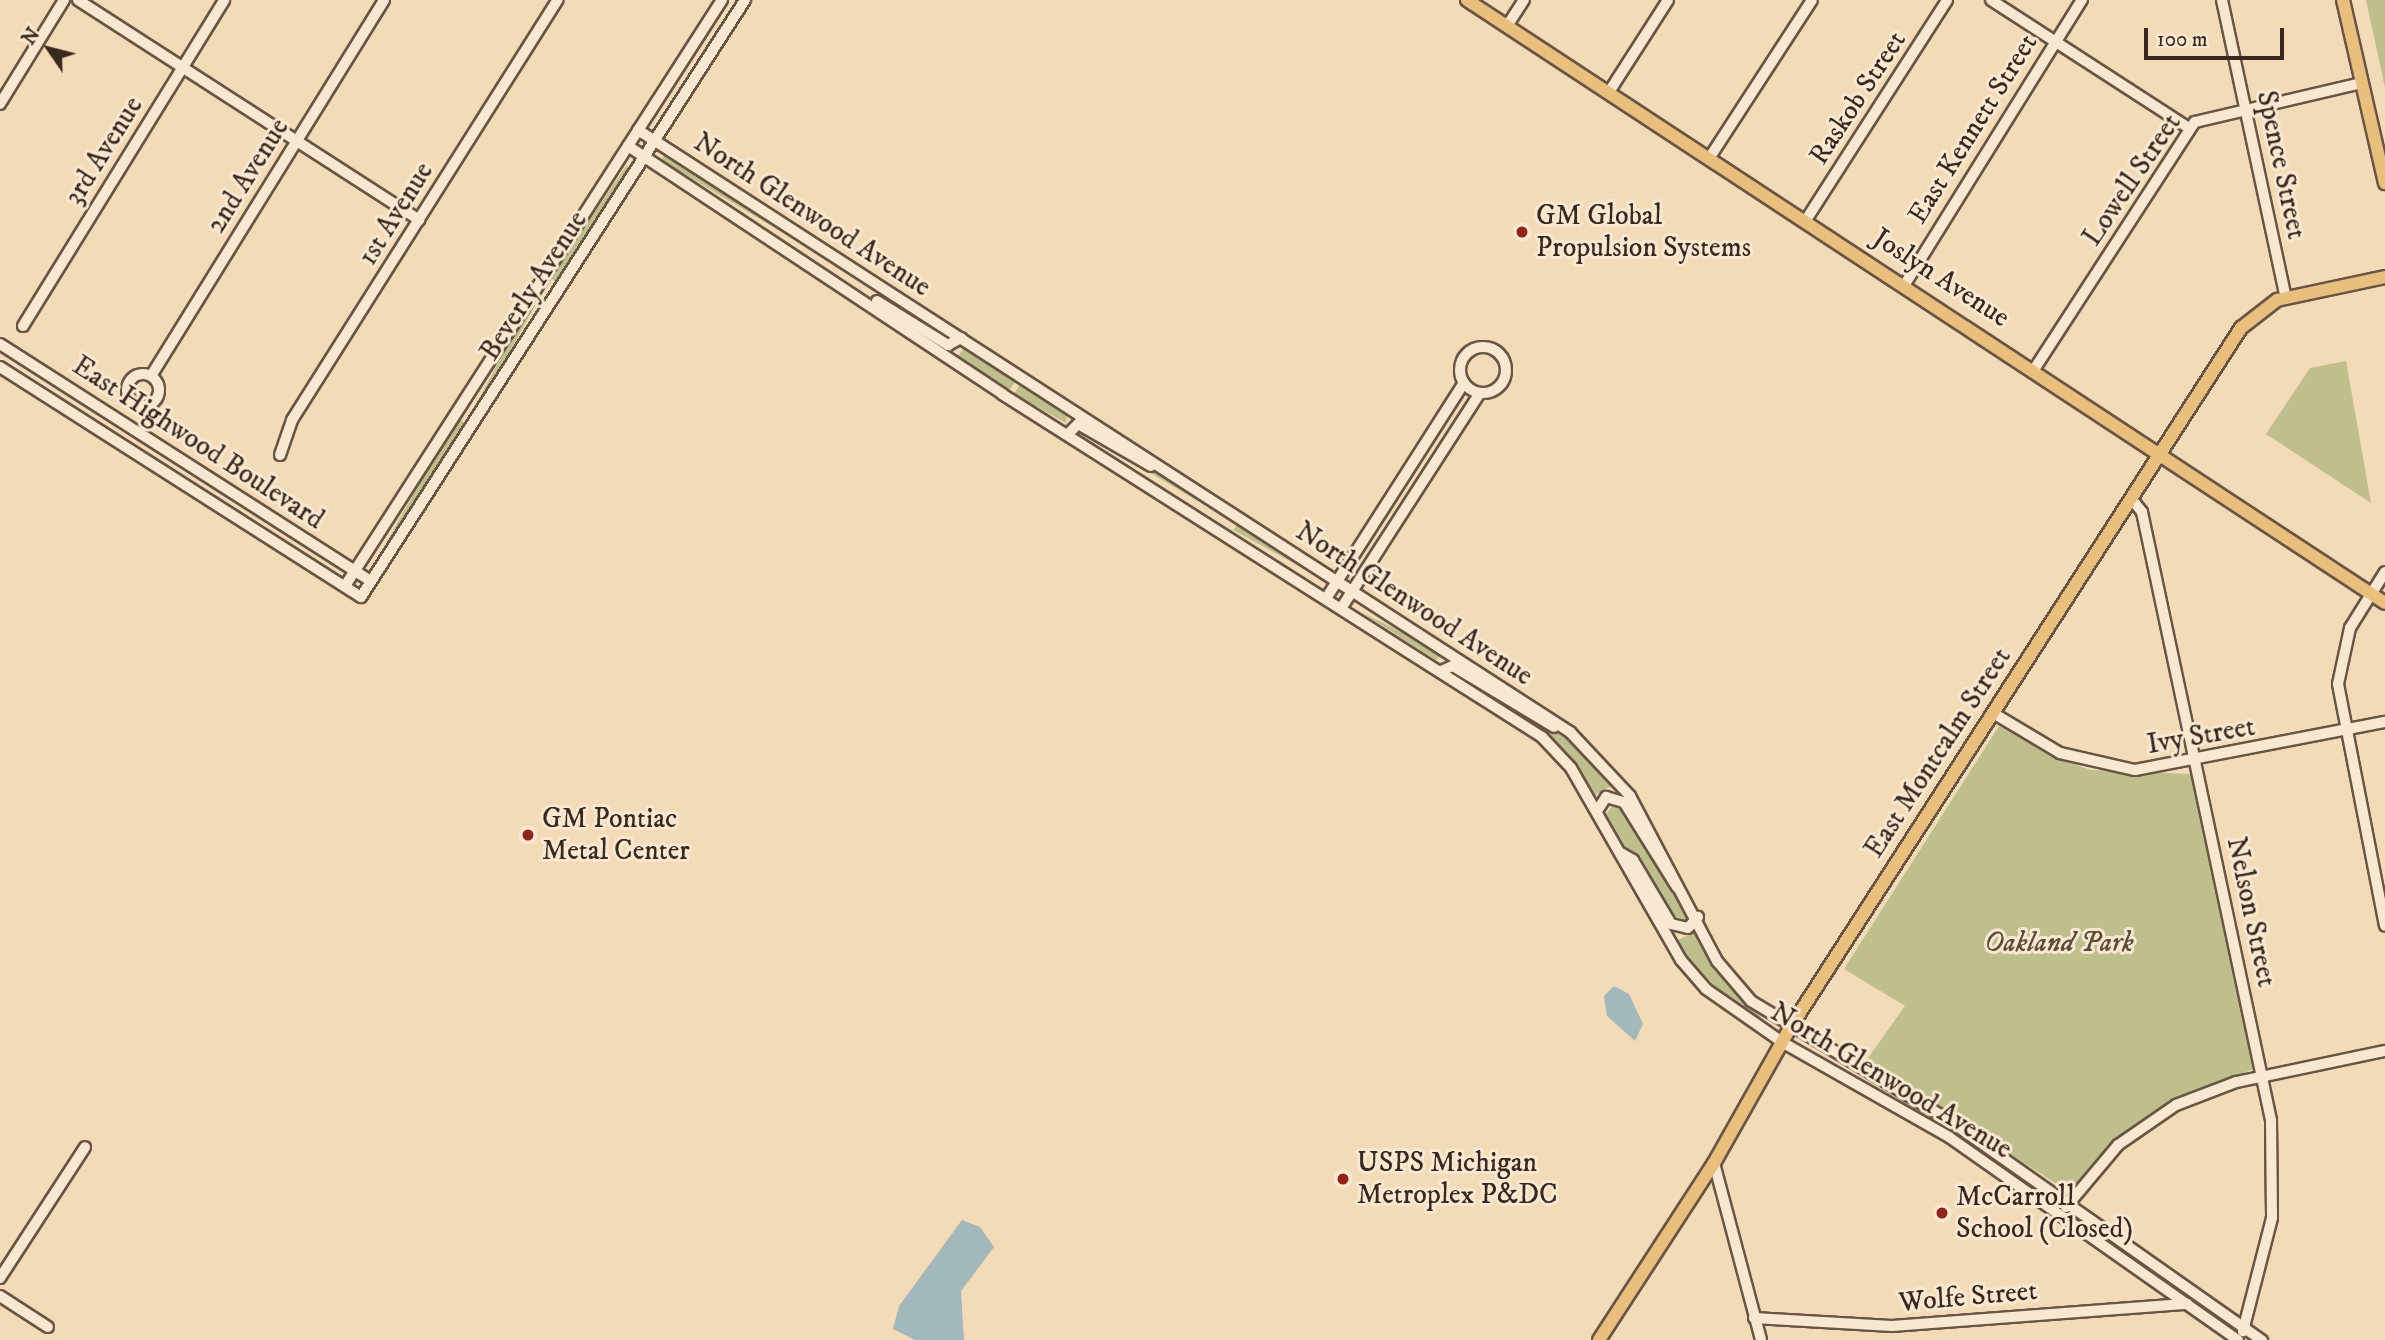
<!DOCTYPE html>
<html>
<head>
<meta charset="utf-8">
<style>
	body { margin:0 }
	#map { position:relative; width:2385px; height:1340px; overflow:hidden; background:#f4dbb8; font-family:"IM FELL DW Pica",serif }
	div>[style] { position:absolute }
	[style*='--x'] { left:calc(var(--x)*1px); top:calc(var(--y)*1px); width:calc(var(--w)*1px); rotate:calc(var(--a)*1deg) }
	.green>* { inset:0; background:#bebf8d }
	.water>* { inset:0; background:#a2b8bb }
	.roads { filter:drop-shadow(2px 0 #685545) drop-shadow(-2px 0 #685545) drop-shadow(0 2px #685545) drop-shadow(0 -2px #685545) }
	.minor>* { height:10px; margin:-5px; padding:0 5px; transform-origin:5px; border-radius:5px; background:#f8e8d1 }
	.minor>.ring { margin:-5px; padding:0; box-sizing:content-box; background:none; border:10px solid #f8e8d1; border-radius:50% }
	.major>* { height:12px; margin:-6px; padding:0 6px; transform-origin:6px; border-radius:6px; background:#eabe7c }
	.dots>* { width:19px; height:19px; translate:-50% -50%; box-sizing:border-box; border:4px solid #f8e8d1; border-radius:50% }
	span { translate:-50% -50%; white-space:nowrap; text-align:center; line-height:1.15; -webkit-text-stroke:6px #f8e8d1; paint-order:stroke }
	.street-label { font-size:28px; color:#39281f }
	.poi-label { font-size:28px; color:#39281f }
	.left { translate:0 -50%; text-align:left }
	.park-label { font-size:28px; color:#5a4e3a; font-style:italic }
	.north { position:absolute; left:14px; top:14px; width:70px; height:70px; -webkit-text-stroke:5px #f8e8d1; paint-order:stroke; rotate:305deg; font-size:19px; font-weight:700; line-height:28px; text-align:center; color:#39281f }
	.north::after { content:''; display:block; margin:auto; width:24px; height:32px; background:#39281f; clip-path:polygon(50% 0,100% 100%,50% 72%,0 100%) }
	.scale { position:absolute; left:2144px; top:28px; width:140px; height:32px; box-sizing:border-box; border:4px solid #39281f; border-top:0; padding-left:9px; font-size:21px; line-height:24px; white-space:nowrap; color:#39281f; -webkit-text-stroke:5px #f8e8d1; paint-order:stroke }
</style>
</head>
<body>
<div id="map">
	<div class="green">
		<div style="clip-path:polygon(2366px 0,2385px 0,2385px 88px)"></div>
		<div style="clip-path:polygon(665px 154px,800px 241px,800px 243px,661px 160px)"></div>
		<div style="clip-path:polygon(627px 165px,628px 170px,555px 282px,551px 277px)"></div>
		<div style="clip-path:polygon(543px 291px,499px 371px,473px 410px,515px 332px)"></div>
		<div style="clip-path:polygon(965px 347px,1016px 380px,1009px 391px,958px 356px)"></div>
		<div style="clip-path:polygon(2346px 361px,2371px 503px,2266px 434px,2310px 368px)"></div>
		<div style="clip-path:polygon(1021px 383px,1067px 413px,1066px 423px,1014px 394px)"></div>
		<div style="clip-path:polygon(461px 419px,465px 424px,379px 556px,429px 466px)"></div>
		<div style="clip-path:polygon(1082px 429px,1169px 479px,1224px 516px,1080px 432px)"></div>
		<div style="clip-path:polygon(1238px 524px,1317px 575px,1317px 576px,1233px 530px)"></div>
		<div style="clip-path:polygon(1361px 612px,1422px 642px,1441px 656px,1436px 660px)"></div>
		<div style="clip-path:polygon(1451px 670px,1577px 745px,1613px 785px,1595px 795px,1550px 736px)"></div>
		<div style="clip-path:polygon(1999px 726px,2050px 756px,2091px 770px,2192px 774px,2255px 1068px,2146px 1117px,2104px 1151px,2069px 1192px,1866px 1061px,1905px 1006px,1844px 969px)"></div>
		<div style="clip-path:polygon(1615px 803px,1627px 812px,1688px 910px,1686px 920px,1667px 914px,1605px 815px)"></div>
		<div style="clip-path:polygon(1697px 931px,1725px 983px,1765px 1021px,1717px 988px,1685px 955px,1678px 940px)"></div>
	</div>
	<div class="water">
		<div style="clip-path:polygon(1614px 986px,1629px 994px,1643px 1024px,1635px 1041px,1607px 1016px,1604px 996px)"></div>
		<div style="clip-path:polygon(962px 1220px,980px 1227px,994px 1247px,961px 1291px,964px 1340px,915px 1340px,893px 1329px,899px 1306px)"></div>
	</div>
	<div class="roads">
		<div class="minor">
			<div style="--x:78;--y:0;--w:406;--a:32.8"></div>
			<div style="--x:1991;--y:0;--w:236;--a:32.9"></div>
			<div style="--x:2222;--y:0;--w:305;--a:77.9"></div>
			<div style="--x:1507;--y:26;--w:31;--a:-57"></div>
			<div style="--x:1609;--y:92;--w:109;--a:-57.3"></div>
			<div style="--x:0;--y:104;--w:122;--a:-58.4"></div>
			<div style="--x:638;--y:130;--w:1110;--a:32.86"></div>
			<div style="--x:1570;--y:732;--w:88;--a:46.8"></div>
			<div style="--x:1630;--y:796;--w:187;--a:62.2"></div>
			<div style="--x:1717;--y:961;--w:52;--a:49.6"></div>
			<div style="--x:1751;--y:1001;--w:229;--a:31"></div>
			<div style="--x:1947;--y:1119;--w:385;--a:35.1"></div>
			<div style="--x:628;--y:146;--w:449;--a:33.5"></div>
			<div style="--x:1002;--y:394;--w:640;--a:32.42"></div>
			<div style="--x:1542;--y:737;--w:42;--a:46.9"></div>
			<div style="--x:1571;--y:768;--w:221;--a:60.2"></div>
			<div style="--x:1681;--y:960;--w:38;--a:49"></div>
			<div style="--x:1706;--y:989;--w:93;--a:34.9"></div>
			<div style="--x:1782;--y:1042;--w:192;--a:29.6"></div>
			<div style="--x:1949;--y:1137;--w:353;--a:35.1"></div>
			<div style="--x:1710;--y:157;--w:187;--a:-57"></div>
			<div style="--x:1806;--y:220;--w:261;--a:-57.3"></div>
			<div style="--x:1905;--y:284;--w:335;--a:-58.1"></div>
			<div style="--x:877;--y:301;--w:84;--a:31.8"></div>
			<div style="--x:948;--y:345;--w:15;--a:-28"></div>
			<div style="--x:23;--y:326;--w:383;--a:-58.3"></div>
			<div style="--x:0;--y:344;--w:440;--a:32.6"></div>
			<div class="ring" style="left:1460px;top:347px;width:36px;height:36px"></div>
			<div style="--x:0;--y:367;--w:428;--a:32.5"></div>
			<div style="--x:361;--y:597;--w:710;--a:-57.25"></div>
			<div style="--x:2035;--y:368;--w:293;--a:-57"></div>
			<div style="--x:2195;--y:122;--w:171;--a:-13.2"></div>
			<div class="ring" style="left:127px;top:374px;width:22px;height:22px"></div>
			<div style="--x:151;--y:376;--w:442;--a:-58.2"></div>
			<div style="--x:1069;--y:433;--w:13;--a:-45"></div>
			<div style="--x:1078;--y:424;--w:84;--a:29.9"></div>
			<div style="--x:280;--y:455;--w:37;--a:-71"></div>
			<div style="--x:292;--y:420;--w:497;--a:-57.7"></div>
			<div style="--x:2131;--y:498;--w:18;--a:52"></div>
			<div style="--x:2142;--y:512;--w:622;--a:78.02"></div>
			<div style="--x:2271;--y:1120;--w:98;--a:89.4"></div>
			<div style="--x:2272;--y:1218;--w:117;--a:104.4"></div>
			<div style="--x:2385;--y:572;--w:66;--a:122"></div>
			<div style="--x:2350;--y:628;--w:57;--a:102.1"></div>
			<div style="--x:2338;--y:684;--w:246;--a:79"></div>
			<div style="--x:345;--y:586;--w:697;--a:-57.25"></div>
			<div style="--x:1327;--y:597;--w:254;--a:-57.4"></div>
			<div style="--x:1342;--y:607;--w:255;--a:-57.2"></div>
			<div style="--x:1441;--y:671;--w:13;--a:-23"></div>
			<div style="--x:1453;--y:666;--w:118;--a:31.1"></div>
			<div style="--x:1993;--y:713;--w:78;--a:30.8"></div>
			<div style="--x:2060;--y:753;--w:77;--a:12.8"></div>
			<div style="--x:2135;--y:770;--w:255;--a:-10.9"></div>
			<div style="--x:1597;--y:811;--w:17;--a:-57"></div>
			<div style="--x:1606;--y:797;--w:19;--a:16"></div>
			<div style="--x:1624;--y:802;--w:100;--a:58.1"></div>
			<div style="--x:1621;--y:853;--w:14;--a:30"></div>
			<div style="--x:1633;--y:860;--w:74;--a:59.3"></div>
			<div style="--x:1671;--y:924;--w:17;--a:13"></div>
			<div style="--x:1688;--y:928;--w:15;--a:-48"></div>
			<div style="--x:1714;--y:1163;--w:183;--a:75.1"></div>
			<div style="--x:2066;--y:1207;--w:81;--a:-50"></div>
			<div style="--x:2118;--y:1145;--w:70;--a:-34.6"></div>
			<div style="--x:2176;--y:1105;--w:64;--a:-21"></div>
			<div style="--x:2236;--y:1082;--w:152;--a:-11.8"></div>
			<div style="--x:0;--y:1278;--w:156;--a:-57"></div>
			<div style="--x:0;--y:1296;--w:57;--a:32.9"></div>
			<div style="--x:1754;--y:1318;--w:138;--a:3.3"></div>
			<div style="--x:1892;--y:1326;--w:296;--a:-4.3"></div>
		</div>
		<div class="major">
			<div style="--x:1467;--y:0;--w:1098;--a:33.3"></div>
			<div style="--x:2343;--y:0;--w:188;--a:77.1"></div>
			<div style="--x:1599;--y:1340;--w:211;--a:-57"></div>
			<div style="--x:1714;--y:1163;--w:155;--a:-60.6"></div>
			<div style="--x:1790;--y:1028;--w:833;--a:-57.21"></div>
			<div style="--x:2241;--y:328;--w:46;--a:-37.9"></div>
			<div style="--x:2277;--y:300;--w:110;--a:-12"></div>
		</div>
	</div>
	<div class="dots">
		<div style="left:1522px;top:232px;background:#8f2418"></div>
		<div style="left:528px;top:835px;background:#8f2418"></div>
		<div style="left:1343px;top:1179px;background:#8f2418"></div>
		<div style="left:1942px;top:1213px;background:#8f2418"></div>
	</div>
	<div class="street-label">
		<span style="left:1858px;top:98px;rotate:-57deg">Raskob Street</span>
		<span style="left:1973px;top:129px;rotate:-58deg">East Kennett Street</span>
		<span style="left:104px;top:151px;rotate:-58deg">3rd Avenue</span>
		<span style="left:2281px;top:165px;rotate:78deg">Spence Street</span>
		<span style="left:248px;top:176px;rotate:-58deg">2nd Avenue</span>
		<span style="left:2132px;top:180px;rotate:-56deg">Lowell Street</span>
		<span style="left:396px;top:214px;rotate:-58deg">1st Avenue</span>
		<span style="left:812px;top:215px;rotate:33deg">North Glenwood Avenue</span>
		<span style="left:1941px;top:278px;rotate:33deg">Joslyn Avenue</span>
		<span style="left:534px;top:286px;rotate:-57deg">Beverly Avenue</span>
		<span style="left:198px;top:443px;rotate:33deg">East Highwood Boulevard</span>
		<span style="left:1414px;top:604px;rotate:33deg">North Glenwood Avenue</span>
		<span style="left:2201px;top:736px;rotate:-10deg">Ivy Street</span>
		<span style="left:1938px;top:753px;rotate:-57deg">East Montcalm Street</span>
		<span style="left:2251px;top:912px;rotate:78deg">Nelson Street</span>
		<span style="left:1891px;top:1081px;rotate:31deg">North Glenwood Avenue</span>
		<span style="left:1968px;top:1297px;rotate:-5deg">Wolfe Street</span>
	</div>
	<div class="poi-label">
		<span class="left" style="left:1536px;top:232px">GM Global<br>Propulsion Systems</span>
		<span class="left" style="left:542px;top:835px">GM Pontiac<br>Metal Center</span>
		<span class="left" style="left:1357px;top:1179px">USPS Michigan<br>Metroplex P&amp;DC</span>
		<span class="left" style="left:1956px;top:1213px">McCarroll<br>School (Closed)</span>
	</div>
	<div class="park-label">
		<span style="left:2059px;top:943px">Oakland Park</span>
	</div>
	<div class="north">N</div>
	<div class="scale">100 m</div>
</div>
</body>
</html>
